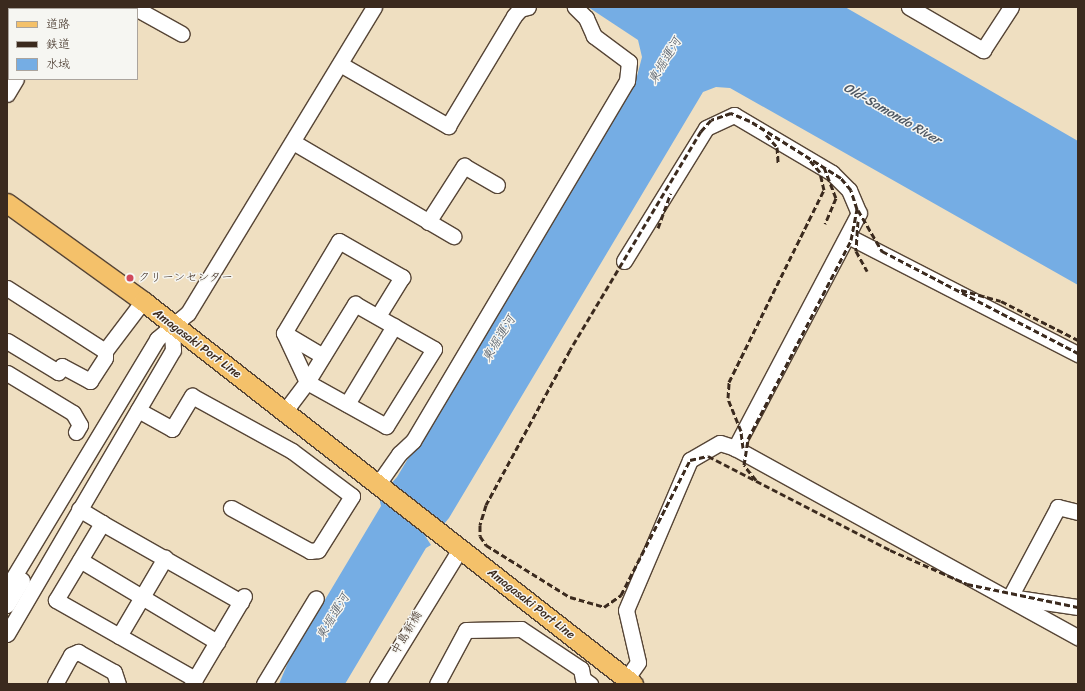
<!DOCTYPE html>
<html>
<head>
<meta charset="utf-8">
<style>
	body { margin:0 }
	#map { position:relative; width:1085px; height:691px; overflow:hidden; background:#efdfc1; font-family:Sriracha,"Klee One",sans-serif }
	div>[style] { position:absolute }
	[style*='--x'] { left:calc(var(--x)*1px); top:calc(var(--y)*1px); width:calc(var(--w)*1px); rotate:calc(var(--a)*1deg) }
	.water>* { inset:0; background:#75ade4 }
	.roads { filter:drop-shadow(1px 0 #564536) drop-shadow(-1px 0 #564536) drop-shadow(0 1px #564536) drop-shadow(0 -1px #564536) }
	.minor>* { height:15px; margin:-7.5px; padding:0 7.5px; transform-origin:7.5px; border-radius:7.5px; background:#fff }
	.major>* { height:19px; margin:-9.5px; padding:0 9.5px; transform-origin:9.5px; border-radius:9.5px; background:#f4c16a }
	.rail>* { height:3px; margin-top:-1.5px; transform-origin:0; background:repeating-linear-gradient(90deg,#3b2a1e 0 6px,transparent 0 9px) }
	.dots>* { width:11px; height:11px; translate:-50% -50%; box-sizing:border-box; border:2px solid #f6f6f2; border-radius:50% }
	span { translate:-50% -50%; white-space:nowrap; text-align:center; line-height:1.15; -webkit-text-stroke:3px #f6f6f2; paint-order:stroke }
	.poi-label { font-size:12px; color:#3b2a1e }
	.left { translate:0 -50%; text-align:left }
	.street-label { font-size:12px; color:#3b2a1e }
	.water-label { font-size:13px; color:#4f5863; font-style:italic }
	.frame { position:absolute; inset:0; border:8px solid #3b2a1e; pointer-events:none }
	.legend { position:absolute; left:8px; top:8px; width:130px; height:72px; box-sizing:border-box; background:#f6f6f2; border:1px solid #aba49d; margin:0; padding:5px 7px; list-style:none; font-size:12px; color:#3b2a1e }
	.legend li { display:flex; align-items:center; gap:8px; height:20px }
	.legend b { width:20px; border:1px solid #aba49d }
</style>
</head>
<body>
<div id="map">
	<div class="water">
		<div style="clip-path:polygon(588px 7px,845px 7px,1078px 141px,1078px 285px,730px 88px,716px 87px,703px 92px,449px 518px,444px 524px,433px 517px,422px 531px,431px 545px,426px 548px,345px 684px,279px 684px,289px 660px,381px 506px,379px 497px,397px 477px,637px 76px,642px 57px,638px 40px)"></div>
	</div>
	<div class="roads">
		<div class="minor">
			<div style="--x:909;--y:7;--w:86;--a:30.2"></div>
			<div style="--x:983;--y:50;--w:51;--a:-56.9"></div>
			<div style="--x:57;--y:9;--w:2;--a:-63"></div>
			<div style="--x:137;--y:9;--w:51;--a:29.1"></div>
			<div style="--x:340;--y:64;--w:125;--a:29.9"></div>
			<div style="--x:448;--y:126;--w:128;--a:-59"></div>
			<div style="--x:514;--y:16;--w:9;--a:-49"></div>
			<div style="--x:520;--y:9;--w:8;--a:-14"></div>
			<div style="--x:7;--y:94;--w:17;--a:-59"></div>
			<div style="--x:293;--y:142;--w:186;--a:30.4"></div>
			<div style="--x:428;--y:222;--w:67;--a:-57.3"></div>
			<div style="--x:464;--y:166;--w:38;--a:30"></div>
			<div style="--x:848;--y:236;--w:259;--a:27.2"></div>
			<div style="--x:624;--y:261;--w:156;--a:-58.3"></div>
			<div style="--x:706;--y:128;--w:31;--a:-25"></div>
			<div style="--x:734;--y:115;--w:114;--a:30.6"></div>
			<div style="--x:832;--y:173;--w:24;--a:45"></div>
			<div style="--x:849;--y:190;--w:25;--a:67"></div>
			<div style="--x:859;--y:213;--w:266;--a:117.8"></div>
			<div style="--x:7;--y:288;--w:117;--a:32.7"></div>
			<div style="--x:284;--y:333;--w:45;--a:30.5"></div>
			<div style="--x:7;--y:341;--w:60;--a:31.3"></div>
			<div style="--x:58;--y:372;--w:7;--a:-56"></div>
			<div style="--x:62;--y:366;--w:32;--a:28"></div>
			<div style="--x:90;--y:381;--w:27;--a:-57"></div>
			<div style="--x:105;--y:358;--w:7;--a:-90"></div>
			<div style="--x:105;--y:351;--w:63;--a:-52.8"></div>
			<div style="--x:7;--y:373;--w:77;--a:31.2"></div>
			<div style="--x:73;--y:413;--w:14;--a:60"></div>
			<div style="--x:80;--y:425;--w:8;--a:120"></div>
			<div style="--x:347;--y:404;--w:91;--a:-58.9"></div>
			<div style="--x:138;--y:410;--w:39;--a:29"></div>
			<div style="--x:172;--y:429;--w:39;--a:-59"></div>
			<div style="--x:192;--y:396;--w:114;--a:28.8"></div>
			<div style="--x:292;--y:451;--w:75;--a:36.9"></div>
			<div style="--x:352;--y:496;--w:64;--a:122.2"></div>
			<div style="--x:318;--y:550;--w:8;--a:173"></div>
			<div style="--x:310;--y:551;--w:90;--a:-151.4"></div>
			<div style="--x:285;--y:411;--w:36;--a:-53"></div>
			<div style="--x:307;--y:382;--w:92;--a:-58.4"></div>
			<div style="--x:355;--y:304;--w:91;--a:29.7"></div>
			<div style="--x:434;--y:349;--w:91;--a:121.9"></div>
			<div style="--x:386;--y:426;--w:90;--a:-150.9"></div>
			<div style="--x:307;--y:382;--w:54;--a:-115.1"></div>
			<div style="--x:284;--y:333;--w:107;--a:-59.1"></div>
			<div style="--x:339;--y:241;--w:73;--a:29.7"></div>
			<div style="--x:402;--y:277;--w:46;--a:121.6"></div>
			<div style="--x:378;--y:484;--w:37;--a:-55"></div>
			<div style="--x:399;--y:454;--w:19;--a:-43"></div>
			<div style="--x:413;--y:441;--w:419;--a:-59.3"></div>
			<div style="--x:627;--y:81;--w:19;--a:-84"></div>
			<div style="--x:629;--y:62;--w:44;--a:-143.4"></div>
			<div style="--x:594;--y:36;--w:20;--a:-114"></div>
			<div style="--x:586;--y:18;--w:16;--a:-135"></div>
			<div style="--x:79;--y:509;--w:27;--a:31"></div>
			<div style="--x:1078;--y:512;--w:21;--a:-166"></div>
			<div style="--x:1058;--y:507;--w:102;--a:118.1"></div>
			<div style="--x:1010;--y:597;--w:69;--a:8.4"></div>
			<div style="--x:80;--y:560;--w:160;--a:30.9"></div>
			<div style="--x:7;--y:588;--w:291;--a:-58.9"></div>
			<div style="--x:157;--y:339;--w:40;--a:-40"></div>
			<div style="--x:188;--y:313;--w:358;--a:-58.7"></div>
			<div style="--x:7;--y:605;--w:29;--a:-59"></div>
			<div style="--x:7;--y:634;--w:329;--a:-59.7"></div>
			<div style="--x:173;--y:350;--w:22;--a:-93"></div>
			<div style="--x:119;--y:636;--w:91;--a:-59.5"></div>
			<div style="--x:627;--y:678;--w:19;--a:-55"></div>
			<div style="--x:638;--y:662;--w:53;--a:-103"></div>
			<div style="--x:626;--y:610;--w:163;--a:-66.9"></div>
			<div style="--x:690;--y:460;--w:34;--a:-30"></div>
			<div style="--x:720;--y:443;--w:16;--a:18"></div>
			<div style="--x:735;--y:448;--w:392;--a:28.9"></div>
			<div style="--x:195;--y:679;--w:160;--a:-150.4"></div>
			<div style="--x:56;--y:600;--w:90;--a:-59.1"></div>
			<div style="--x:102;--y:523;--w:160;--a:29.6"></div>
			<div style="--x:55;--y:684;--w:33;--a:-61"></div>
			<div style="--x:71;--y:655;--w:8;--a:-23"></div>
			<div style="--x:78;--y:652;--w:41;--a:29.1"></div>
			<div style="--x:114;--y:672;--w:13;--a:72"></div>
			<div style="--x:192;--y:684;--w:102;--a:-59.4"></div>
			<div style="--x:264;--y:684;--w:100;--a:-58.8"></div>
			<div style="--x:377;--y:684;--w:158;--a:-58.4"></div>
			<div style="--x:437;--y:684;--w:61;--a:-61.8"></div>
			<div style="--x:466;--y:630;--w:55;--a:-1"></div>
			<div style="--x:521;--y:629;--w:72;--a:33.7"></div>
			<div style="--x:581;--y:669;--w:10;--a:79"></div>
			<div style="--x:583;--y:679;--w:9;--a:36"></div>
		</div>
		<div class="major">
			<div style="--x:7;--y:203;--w:168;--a:35.8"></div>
			<div style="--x:143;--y:301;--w:622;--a:38.01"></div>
		</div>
	</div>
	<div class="rail">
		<div style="--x:766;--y:135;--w:16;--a:47"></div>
		<div style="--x:777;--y:147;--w:16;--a:86"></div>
		<div style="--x:824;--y:167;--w:33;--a:69"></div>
		<div style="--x:836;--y:198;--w:28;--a:113"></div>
		<div style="--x:858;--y:210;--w:48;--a:59.7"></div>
		<div style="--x:882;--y:251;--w:221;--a:27.5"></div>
		<div style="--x:858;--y:221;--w:30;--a:94"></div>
		<div style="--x:856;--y:251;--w:23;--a:61"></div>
		<div style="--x:658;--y:228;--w:37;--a:-70"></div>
		<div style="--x:961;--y:290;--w:41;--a:15.4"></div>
		<div style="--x:1001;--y:301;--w:86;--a:26.9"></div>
		<div style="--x:743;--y:448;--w:17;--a:-97"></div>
		<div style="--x:741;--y:431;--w:35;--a:-112"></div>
		<div style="--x:728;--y:398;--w:16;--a:-86"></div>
		<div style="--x:729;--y:382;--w:214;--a:-63.7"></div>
		<div style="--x:824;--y:190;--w:18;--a:-103"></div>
		<div style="--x:820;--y:172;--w:18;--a:-131"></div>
		<div style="--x:756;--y:480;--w:19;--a:-129"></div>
		<div style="--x:744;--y:465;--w:26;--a:-81"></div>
		<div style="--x:748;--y:439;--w:224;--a:-62.6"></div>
		<div style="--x:851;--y:240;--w:32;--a:-79"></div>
		<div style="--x:857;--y:209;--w:20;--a:-108"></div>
		<div style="--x:851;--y:190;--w:16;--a:-130"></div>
		<div style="--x:841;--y:178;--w:107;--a:-147.9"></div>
		<div style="--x:750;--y:121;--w:21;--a:-157"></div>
		<div style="--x:731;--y:113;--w:21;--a:161"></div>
		<div style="--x:711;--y:120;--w:15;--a:132"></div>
		<div style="--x:701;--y:131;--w:255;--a:120.9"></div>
		<div style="--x:570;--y:350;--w:176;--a:118.5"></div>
		<div style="--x:486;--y:505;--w:21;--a:107"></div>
		<div style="--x:480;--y:525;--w:11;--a:90"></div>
		<div style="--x:480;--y:536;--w:11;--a:56"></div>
		<div style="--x:486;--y:545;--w:99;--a:31.8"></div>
		<div style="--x:570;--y:597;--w:35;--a:16"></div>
		<div style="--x:604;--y:607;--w:21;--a:-35"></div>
		<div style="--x:621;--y:595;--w:152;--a:-62.9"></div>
		<div style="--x:690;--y:460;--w:18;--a:-13"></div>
		<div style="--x:708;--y:456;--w:205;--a:27.3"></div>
		<div style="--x:890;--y:550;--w:84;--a:23.8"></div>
		<div style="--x:967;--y:584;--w:113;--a:11.7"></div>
	</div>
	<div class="dots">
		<div style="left:130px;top:278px;background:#d1495b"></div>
	</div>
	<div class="poi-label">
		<span class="left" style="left:138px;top:278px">クリーンセンター</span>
	</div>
	<div class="street-label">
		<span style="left:197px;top:344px;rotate:37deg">Amagasaki Port Line</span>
		<span style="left:531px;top:604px;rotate:38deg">Amagasaki Port Line</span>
		<span style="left:407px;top:633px;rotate:-59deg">中島新橋</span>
	</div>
	<div class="water-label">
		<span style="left:665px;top:61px;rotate:-59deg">東堀運河</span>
		<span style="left:892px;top:114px;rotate:30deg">Old-Samondo River</span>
		<span style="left:499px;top:339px;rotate:-59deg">東堀運河</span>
		<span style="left:333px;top:617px;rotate:-59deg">東堀運河</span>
	</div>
	<div class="frame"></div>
	<ul class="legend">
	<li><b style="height:5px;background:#f4c16a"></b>道路</li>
	<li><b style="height:5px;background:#3b2a1e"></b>鉄道</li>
	<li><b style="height:11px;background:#75ade4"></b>水域</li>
	</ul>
</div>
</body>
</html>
